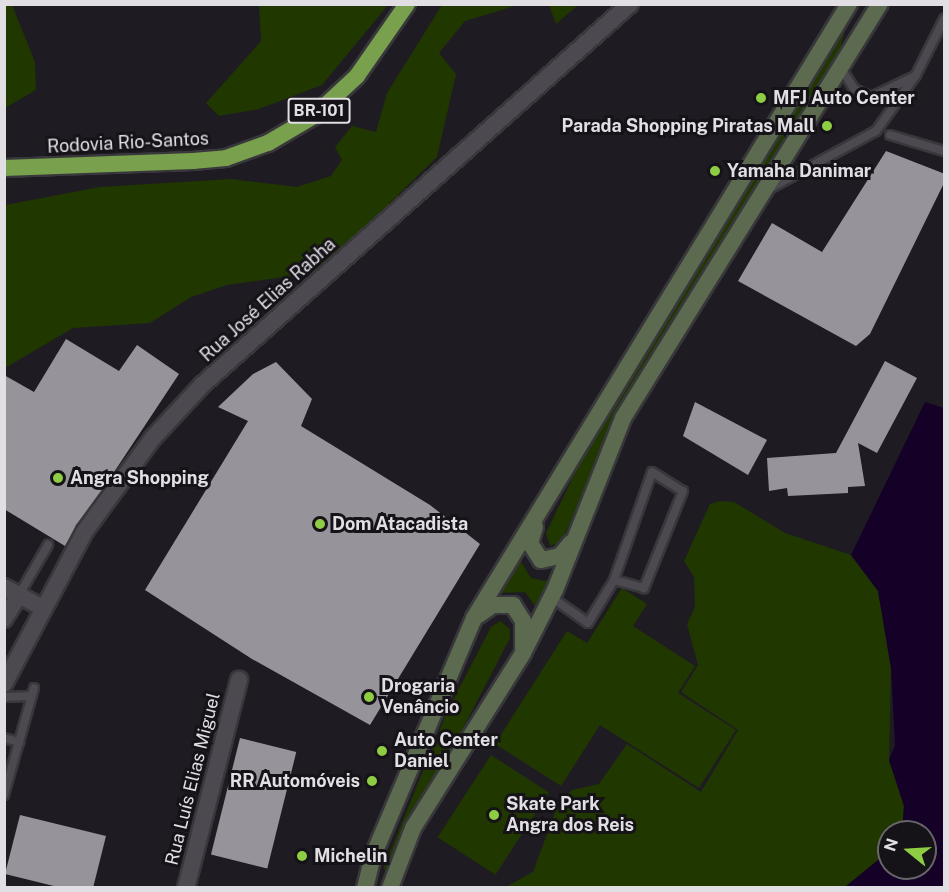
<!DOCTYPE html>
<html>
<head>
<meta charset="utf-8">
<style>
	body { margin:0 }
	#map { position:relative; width:949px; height:892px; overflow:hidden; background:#1e1c22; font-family:"Public Sans",sans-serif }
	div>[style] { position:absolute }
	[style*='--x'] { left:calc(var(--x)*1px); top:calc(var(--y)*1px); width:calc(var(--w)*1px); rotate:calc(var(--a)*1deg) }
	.green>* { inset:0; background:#203700; transform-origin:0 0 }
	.water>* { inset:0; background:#150027 }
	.building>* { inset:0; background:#97939b; transform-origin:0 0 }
	.roads { filter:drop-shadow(2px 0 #38373b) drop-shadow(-2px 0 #38373b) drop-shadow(0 2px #38373b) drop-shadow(0 -2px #38373b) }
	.service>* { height:8px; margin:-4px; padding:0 4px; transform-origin:4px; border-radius:4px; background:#4c4950 }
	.minor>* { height:16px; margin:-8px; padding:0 8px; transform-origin:8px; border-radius:8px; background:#4c4950 }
	.tertiary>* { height:16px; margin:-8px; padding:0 8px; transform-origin:8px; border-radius:8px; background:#4c4950 }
	.secondary>* { height:16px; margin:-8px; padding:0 8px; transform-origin:8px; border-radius:8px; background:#5c6a4f }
	.trunk>* { height:16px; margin:-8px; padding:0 8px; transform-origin:8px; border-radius:8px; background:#78a04d }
	.dots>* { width:16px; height:16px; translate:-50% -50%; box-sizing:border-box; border:3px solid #151318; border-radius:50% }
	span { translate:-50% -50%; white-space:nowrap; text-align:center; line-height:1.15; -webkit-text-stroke:6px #151318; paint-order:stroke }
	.shield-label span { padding:2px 4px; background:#151318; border:2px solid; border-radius:4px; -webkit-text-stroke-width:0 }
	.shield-label { font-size:16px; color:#e1dfe3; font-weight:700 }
	.poi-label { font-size:18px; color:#e1dfe3; font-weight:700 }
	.left { translate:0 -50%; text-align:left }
	.right { translate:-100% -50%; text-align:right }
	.street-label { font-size:18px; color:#e1dfe3 }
	.frame { position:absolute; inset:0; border:6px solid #e1dfe3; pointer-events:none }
	.north { position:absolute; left:877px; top:820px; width:60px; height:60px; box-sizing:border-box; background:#151318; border:2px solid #676569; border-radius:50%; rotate:288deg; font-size:16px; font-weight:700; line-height:24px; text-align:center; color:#e1dfe3 }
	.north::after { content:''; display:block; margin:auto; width:21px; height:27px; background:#8ecd43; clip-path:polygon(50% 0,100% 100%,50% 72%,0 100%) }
</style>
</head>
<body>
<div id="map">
	<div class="green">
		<div style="clip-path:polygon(5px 4px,12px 5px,35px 62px,36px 90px,5px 108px)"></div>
		<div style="clip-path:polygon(259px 5px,259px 4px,388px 5px,322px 85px,259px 109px,219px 116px,206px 103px,261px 41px)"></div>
		<div style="clip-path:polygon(442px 5px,518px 5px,465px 21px,439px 53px,456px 74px,437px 157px,319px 272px,227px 285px,191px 297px,150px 323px,73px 328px,5px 368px,5px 205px,100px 187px,231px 179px,297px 187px,331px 176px,342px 160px,335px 147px,352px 126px,376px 132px,387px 93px)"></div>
		<div style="clip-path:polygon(549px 5px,549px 4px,578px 5px,556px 24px)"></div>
		<div style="clip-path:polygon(845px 31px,839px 53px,618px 413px,562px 541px,550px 546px,546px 533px,588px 446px)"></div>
		<div style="clip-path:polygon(721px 501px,734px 502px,785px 533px,851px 555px,878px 591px,891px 668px,889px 760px,904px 806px,902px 832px,889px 832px,889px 851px,845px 887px,504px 888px,533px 872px,559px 802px,572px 790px,599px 784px,627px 744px,701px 792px,738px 730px,681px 692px,698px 665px,687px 624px,695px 607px,694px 577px,684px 561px,710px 504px)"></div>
		<div style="clip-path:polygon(520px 560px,531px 578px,545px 581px,554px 576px,534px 616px,535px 606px,525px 592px,500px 593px)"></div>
		<div style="clip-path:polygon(622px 588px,647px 604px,633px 626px,695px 666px,678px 693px,736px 730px,699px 788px,600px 725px,561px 786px,495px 744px,567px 631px,587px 643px)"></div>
		<div style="clip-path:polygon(500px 621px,510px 629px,510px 638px,386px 876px,384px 867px,446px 714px,491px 627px)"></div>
		<div style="left:491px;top:755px;width:69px;height:98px;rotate:33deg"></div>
	</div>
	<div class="water">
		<div style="clip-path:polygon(925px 402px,944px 408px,944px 887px,845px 887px,889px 851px,889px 868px,925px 868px,925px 832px,902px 832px,904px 806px,889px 760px,895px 745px,891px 668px,878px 591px,851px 555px)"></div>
	</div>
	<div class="building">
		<div style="clip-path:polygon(886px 151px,945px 174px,945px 181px,870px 334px,856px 346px,738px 281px,772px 223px,822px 252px)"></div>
		<div style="clip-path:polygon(66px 339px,119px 371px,137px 345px,179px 374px,65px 546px,4px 509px,4px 375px,34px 392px)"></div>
		<div style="clip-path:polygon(885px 361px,917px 378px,877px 453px,858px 443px,865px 486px,848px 487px,848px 493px,788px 496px,787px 488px,769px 491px,767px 458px,836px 453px)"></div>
		<div style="clip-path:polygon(276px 362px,312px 399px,301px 426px,430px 505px,480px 544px,370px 725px,252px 659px,145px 590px,248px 421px,218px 407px,253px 374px)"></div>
		<div style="clip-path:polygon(695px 402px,767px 440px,748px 475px,683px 436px)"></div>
		<div style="left:240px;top:738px;width:58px;height:120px;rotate:14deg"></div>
		<div style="clip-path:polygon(20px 815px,106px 836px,93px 888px,62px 888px,5px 874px)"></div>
	</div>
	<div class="roads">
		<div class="service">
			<div style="--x:841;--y:68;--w:25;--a:58"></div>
			<div style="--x:854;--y:89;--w:19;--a:25"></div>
			<div style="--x:871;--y:97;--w:47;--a:-25.5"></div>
			<div style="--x:890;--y:135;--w:56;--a:16.5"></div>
			<div style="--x:769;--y:189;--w:122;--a:-28.5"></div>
			<div style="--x:876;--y:131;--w:69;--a:-54.5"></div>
			<div style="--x:916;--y:75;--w:63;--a:-63.4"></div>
			<div style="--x:19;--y:595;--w:58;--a:-59.9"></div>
			<div style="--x:551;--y:597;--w:45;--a:35.1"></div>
			<div style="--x:588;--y:623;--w:50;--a:-58.8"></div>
			<div style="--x:614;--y:580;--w:114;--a:-70.6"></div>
			<div style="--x:652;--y:472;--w:36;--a:32"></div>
			<div style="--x:683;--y:491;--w:105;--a:111.9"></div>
			<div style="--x:644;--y:588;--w:31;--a:-165"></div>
			<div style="--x:4;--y:697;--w:27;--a:-2"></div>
			<div style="--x:4;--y:738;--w:16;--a:15"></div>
			<div style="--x:4;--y:795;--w:111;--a:-74.3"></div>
		</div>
		<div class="minor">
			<div style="--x:4;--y:587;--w:42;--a:28.4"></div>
			<div style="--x:4;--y:619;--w:28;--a:-58"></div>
			<div style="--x:186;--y:888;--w:215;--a:-75.7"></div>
		</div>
		<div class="tertiary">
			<div style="--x:4;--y:684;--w:173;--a:-62.1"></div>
			<div style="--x:85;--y:531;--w:114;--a:-53.9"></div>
			<div style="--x:152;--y:439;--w:74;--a:-47.2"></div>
			<div style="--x:202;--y:385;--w:573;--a:-41.68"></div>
		</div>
		<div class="secondary">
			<div style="--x:535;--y:527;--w:17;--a:107"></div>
			<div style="--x:530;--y:543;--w:20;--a:57"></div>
			<div style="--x:541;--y:560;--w:19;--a:-12"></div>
			<div style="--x:560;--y:556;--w:17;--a:-50"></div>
			<div style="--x:477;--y:616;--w:19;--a:-35"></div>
			<div style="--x:493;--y:605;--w:20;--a:0"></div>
			<div style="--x:513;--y:605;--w:19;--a:58"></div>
			<div style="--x:523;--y:621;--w:28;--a:90"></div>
			<div style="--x:365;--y:888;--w:33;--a:-76"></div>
			<div style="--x:373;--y:856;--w:259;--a:-67"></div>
			<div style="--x:474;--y:618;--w:719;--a:-58.59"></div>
			<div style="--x:390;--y:888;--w:64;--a:-69"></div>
			<div style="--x:413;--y:828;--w:207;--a:-57.8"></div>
			<div style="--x:523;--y:653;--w:71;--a:-63.1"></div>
			<div style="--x:555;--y:590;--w:185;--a:-68.4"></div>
			<div style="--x:623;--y:418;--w:487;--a:-58.2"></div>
		</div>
		<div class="trunk">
			<div style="--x:4;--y:168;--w:189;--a:-2.1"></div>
			<div style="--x:193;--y:161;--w:33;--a:-5"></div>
			<div style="--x:226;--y:158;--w:45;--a:-19.7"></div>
			<div style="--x:268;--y:143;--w:53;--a:-30.4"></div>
			<div style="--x:314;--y:116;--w:59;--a:-42.9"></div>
			<div style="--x:357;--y:76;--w:88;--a:-55.2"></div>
		</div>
	</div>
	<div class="dots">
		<div style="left:761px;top:98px;background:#8ecd43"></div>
		<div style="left:827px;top:126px;background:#8ecd43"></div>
		<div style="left:715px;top:171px;background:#8ecd43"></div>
		<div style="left:58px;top:478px;background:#8ecd43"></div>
		<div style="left:320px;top:524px;background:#8ecd43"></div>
		<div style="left:369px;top:697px;background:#8ecd43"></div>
		<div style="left:382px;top:751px;background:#8ecd43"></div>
		<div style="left:372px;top:781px;background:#8ecd43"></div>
		<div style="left:494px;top:815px;background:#8ecd43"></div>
		<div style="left:302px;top:856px;background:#8ecd43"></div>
	</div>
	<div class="shield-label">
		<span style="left:319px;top:111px">BR-101</span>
	</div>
	<div class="poi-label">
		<span class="left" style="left:773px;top:98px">MFJ Auto Center</span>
		<span class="right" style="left:815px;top:126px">Parada Shopping Piratas Mall</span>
		<span class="left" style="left:727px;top:171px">Yamaha Danimar</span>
		<span class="left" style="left:70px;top:478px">Angra Shopping</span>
		<span class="left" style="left:332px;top:524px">Dom Atacadista</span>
		<span class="left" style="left:381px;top:697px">Drogaria<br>Venâncio</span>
		<span class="left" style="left:394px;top:751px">Auto Center<br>Daniel</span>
		<span class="right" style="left:360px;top:781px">RR Automóveis</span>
		<span class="left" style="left:506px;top:815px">Skate Park<br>Angra dos Reis</span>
		<span class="left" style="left:314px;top:856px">Michelin</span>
	</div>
	<div class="street-label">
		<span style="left:128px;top:143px;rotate:-3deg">Rodovia Rio-Santos</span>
		<span style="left:268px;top:300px;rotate:-42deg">Rua José Elias Rabha</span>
		<span style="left:193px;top:779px;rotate:-76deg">Rua Luís Elias Miguel</span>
	</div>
	<div class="frame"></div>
	<div class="north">N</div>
</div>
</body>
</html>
